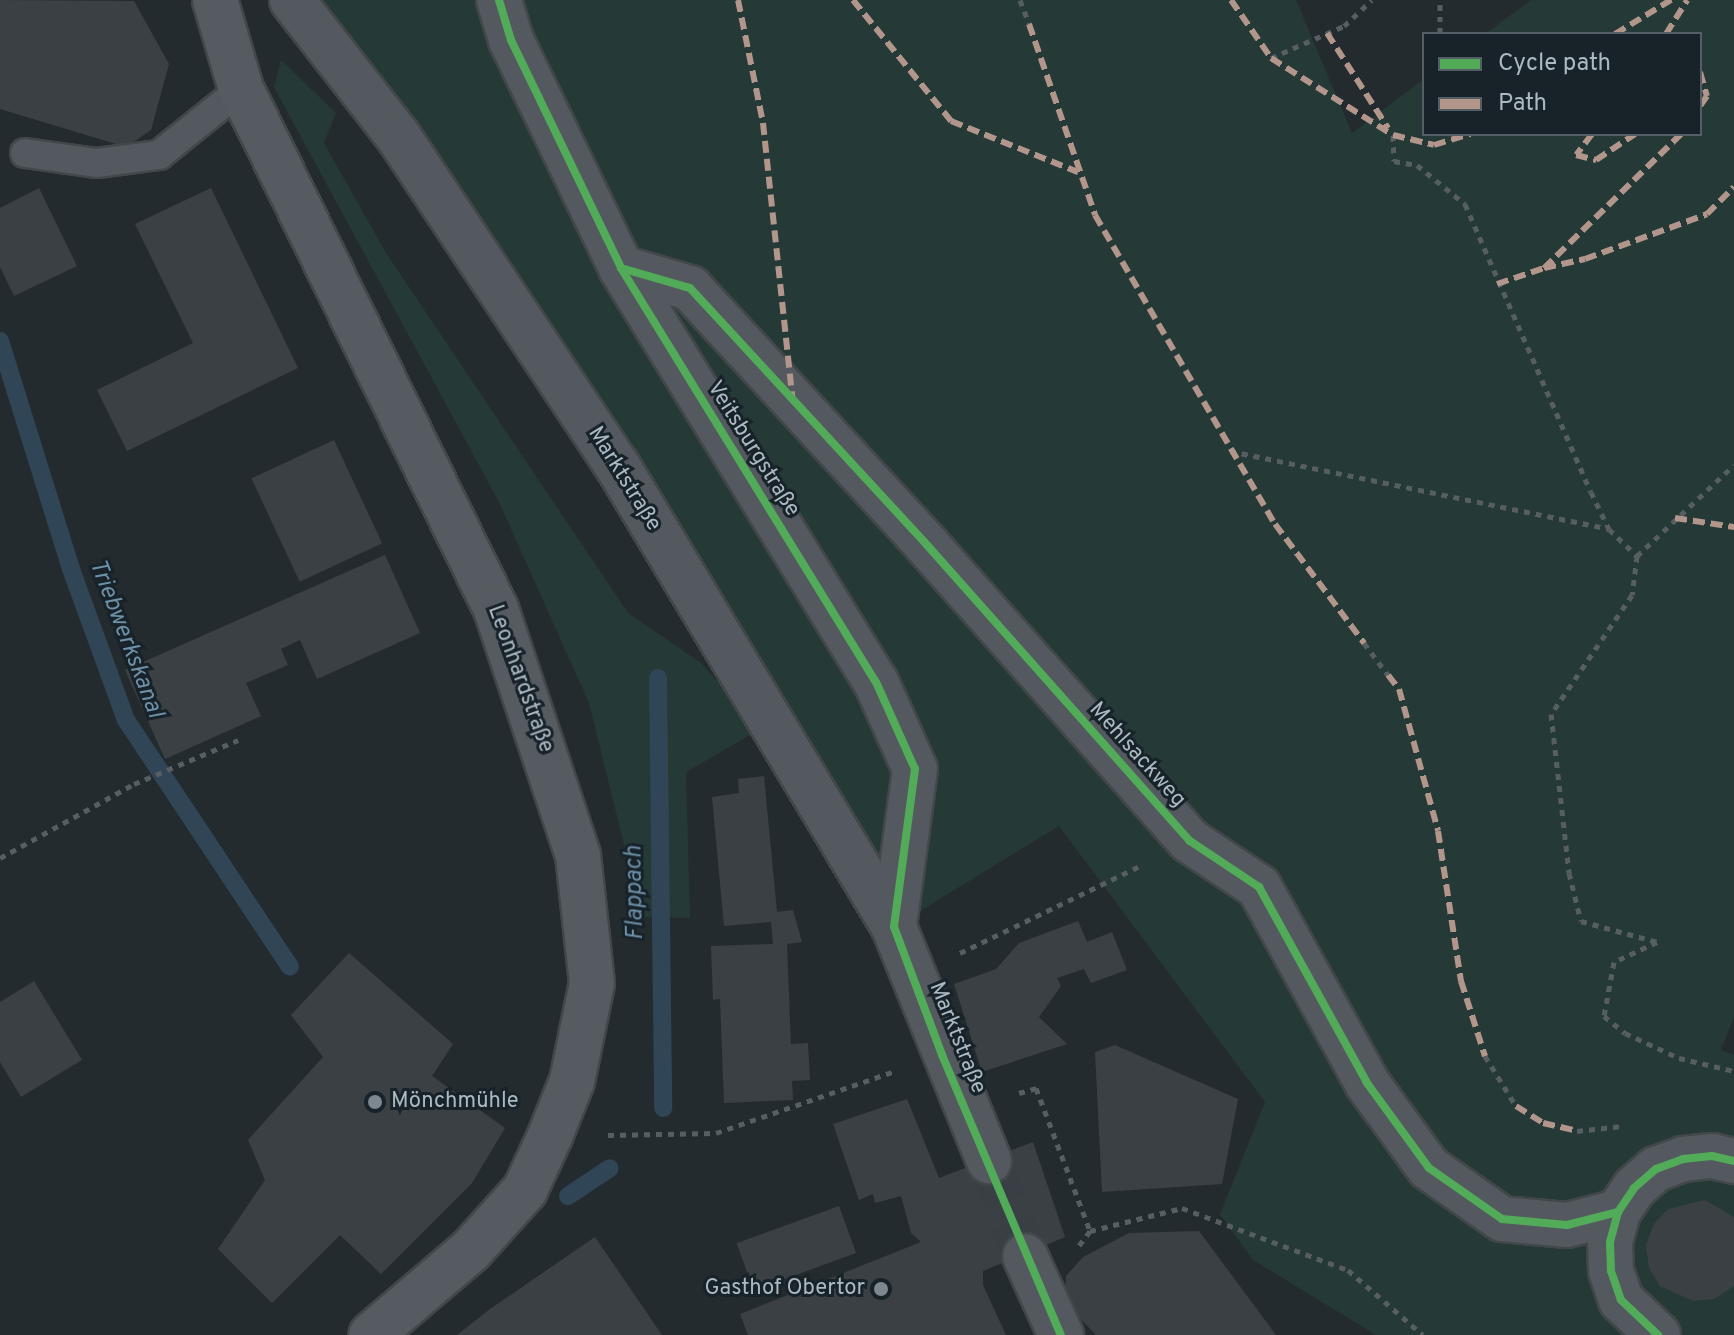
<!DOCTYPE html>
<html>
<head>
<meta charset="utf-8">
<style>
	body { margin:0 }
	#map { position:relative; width:1734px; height:1335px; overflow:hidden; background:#242b2f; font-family:Overpass,sans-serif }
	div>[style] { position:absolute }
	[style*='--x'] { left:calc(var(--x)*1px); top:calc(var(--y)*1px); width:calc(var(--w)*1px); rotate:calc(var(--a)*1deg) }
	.green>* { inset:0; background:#253936 }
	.stream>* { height:18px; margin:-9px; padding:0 9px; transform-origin:9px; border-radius:9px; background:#304656 }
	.building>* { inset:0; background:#3b4044; transform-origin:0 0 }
	.street-tunnel>* { height:44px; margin-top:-22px; transform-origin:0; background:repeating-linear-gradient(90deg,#384045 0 44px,transparent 0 66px) }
	.path>* { height:5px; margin-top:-2.5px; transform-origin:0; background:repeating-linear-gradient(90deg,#565e62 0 6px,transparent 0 12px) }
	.roads { filter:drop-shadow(2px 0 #42474a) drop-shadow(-2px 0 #42474a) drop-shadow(0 2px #42474a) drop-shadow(0 -2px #42474a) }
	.lane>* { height:28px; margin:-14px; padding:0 14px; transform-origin:14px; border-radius:14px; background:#53595e }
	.street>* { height:44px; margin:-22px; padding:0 22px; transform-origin:22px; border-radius:22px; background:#53595e }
	.primary>* { height:44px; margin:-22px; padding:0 22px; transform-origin:22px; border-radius:22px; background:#555b60 }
	.quiet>* { height:6px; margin-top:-3px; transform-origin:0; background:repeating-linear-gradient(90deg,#b2968c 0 12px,transparent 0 18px) }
	.cycleway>* { height:8px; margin:-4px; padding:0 4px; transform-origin:4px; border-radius:4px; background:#51ab58 }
	.dots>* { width:22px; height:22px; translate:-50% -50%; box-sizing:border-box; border:4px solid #182229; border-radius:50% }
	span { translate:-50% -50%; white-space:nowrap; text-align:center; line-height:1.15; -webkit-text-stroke:6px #182229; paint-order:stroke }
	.street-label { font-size:22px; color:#acb9c2 }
	.poi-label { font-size:22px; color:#acb9c2 }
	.left { translate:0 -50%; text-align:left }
	.right { translate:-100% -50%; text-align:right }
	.water-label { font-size:24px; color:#6d90a7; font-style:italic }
	.legend { position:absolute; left:1422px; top:32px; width:280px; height:104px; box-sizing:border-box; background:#182229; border:2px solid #535e66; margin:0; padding:10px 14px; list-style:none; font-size:24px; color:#acb9c2 }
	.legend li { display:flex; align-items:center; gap:16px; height:40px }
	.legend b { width:40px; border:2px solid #535e66 }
</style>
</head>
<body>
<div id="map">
	<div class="green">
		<div style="clip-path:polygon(290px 0,1296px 0,1352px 133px,1424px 79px,1424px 134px,1700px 134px,1700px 34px,1485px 34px,1531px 0,1734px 0,1734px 1017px,1721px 1050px,1734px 1055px,1734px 1335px,1376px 1335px,1253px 1260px,1220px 1214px,1265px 1102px,1059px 826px,894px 927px)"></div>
		<div style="clip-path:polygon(281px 60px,336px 113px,324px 143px,386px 253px,628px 613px,701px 663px,752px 720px,750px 735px,686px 772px,690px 918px,642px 917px,589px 703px,499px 502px,274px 87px)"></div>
	</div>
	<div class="stream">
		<div style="--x:0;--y:341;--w:239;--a:72.7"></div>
		<div style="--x:71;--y:569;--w:161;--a:70"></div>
		<div style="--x:126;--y:720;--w:296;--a:56.4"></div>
		<div style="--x:658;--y:678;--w:430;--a:89.3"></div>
		<div style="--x:568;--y:1196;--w:50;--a:-33.7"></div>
	</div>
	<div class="building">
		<div style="clip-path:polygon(0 0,134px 1px,169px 64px,151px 130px,126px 147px,0 109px)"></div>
		<div style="clip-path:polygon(39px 188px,77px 266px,14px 296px,0 267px,0 208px)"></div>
		<div style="clip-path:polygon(211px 188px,298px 368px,127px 451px,97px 390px,193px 343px,135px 224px)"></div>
		<div style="left:334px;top:440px;width:114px;height:91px;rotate:65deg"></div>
		<div style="clip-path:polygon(385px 555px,420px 633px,317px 679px,300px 640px,281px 649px,288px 665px,246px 683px,261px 716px,165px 759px,125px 670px)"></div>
		<div style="clip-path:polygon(764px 776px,777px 912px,793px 910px,802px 942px,787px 944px,790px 1022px,791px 1044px,808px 1043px,810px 1080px,792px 1081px,793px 1100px,724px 1103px,720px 999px,713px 1000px,711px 946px,773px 944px,771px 922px,724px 926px,712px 797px,739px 793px,738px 779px)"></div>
		<div style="clip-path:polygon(1078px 921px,1087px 942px,1112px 932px,1127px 970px,1091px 983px,1084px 969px,1057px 978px,1061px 986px,1039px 1017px,1067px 1044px,982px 1072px,954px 984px,996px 969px,1019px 943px)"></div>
		<div style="clip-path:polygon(349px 953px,453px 1044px,432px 1076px,505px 1128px,472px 1183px,381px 1274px,340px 1235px,272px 1303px,218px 1249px,265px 1180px,248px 1140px,323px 1057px,291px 1015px)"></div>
		<div style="clip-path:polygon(34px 981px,82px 1060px,21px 1097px,0 1062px,0 1002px)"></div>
		<div style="clip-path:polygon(1115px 1045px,1238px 1099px,1222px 1184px,1102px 1192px,1095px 1052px)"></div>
		<div style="clip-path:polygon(907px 1099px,939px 1178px,1033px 1142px,1065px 1237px,983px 1271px,983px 1285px,1006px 1335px,748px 1335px,740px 1314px,921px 1242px,911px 1233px,901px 1196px,875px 1203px,873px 1194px,859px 1200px,833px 1124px)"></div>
		<div style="clip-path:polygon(1705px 1200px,1734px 1217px,1734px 1286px,1714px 1299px,1693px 1301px,1660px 1286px,1649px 1268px,1646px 1245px,1654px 1224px,1668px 1209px)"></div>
		<div style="left:839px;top:1206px;width:50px;height:109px;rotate:70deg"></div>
		<div style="clip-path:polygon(1199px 1231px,1276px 1335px,1096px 1335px,1065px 1303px,1066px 1276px,1083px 1257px,1129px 1233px)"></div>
		<div style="clip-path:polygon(595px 1237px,662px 1335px,457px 1335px,490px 1309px)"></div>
	</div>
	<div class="street-tunnel">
		<div style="--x:989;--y:1161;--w:102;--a:69.2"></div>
	</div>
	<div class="path">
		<div style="--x:1020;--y:0;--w:26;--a:69"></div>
		<div style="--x:1440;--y:34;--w:34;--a:-90"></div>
		<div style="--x:1271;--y:58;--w:80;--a:-23.7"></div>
		<div style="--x:1344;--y:26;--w:38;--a:-43"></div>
		<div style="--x:1393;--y:135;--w:26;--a:88"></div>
		<div style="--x:1394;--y:161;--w:23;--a:10"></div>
		<div style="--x:1417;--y:165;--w:62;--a:39.1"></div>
		<div style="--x:1465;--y:204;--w:314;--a:66.4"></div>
		<div style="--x:1591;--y:492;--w:41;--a:64.1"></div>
		<div style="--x:1609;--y:529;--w:39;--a:44"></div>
		<div style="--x:1230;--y:451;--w:387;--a:11.6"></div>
		<div style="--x:1637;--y:556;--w:39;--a:97"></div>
		<div style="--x:1632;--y:595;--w:144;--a:124.2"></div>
		<div style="--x:1551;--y:714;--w:160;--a:83.5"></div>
		<div style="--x:1569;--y:873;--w:49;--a:76"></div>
		<div style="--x:1581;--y:921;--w:79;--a:15.4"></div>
		<div style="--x:1657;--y:942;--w:47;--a:155.1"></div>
		<div style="--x:1614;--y:962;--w:55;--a:100.5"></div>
		<div style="--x:1604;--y:1016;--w:27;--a:39"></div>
		<div style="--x:1625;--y:1033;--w:60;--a:24.8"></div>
		<div style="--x:1679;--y:1058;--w:57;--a:13.3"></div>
		<div style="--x:1637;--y:556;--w:133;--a:-43.2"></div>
		<div style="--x:1364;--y:643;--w:40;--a:53"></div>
		<div style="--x:0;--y:858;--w:153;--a:-28.9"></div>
		<div style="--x:134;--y:784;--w:113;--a:-22.9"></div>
		<div style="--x:960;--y:953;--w:202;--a:-25.8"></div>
		<div style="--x:1485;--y:1056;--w:59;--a:58.2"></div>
		<div style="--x:1019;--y:1093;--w:18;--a:-16"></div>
		<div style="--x:1036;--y:1088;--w:153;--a:69.3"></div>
		<div style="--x:1090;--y:1231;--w:20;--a:127"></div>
		<div style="--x:1577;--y:1131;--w:45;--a:-6.3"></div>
		<div style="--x:608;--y:1135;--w:108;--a:-1.1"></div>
		<div style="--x:716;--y:1133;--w:189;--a:-19.1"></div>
		<div style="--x:1090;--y:1231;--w:95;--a:-14"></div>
		<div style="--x:1182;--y:1208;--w:177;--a:20.5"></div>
		<div style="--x:1348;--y:1270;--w:99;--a:40.9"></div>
	</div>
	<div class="roads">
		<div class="lane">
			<div style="--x:25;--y:153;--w:73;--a:7.9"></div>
			<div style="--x:97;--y:163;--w:63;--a:-7.4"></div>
			<div style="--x:159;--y:155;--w:105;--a:-38.8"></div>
		</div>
		<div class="street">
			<div style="--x:292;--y:0;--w:172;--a:52.1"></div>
			<div style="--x:398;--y:136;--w:395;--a:56.4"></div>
			<div style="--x:617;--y:465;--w:539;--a:59.05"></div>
			<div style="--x:894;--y:927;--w:253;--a:67.9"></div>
			<div style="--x:499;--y:0;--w:42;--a:73.3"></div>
			<div style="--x:511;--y:40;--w:253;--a:64.2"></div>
			<div style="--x:621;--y:268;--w:486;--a:58.4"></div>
			<div style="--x:876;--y:682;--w:95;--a:65.9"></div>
			<div style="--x:915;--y:769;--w:159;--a:97.6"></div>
			<div style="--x:621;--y:268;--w:72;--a:16.2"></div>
			<div style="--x:690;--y:288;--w:350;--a:47.3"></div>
			<div style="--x:927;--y:545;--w:396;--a:48.4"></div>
			<div style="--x:1190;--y:841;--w:83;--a:33.7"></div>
			<div style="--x:1259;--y:887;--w:224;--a:61.1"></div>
			<div style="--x:1367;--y:1083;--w:105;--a:53.9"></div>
			<div style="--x:1429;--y:1168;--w:89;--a:34.9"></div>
			<div style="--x:1502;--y:1219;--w:65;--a:5.3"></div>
			<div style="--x:1567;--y:1225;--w:53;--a:-14.3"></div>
			<div style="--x:1025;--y:1256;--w:87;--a:65.5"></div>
			<div style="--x:1658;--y:1335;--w:51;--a:-136.6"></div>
			<div style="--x:1621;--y:1300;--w:31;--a:-109"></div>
			<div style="--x:1611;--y:1271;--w:29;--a:-92"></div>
			<div style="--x:1610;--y:1242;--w:31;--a:-75"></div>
			<div style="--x:1618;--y:1212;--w:29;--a:-56"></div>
			<div style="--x:1634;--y:1188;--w:29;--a:-41"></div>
			<div style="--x:1656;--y:1169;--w:29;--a:-20"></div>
			<div style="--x:1683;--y:1159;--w:29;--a:-6"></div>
			<div style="--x:1712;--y:1156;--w:23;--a:13"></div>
		</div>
		<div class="primary">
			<div style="--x:215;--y:0;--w:93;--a:73.7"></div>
			<div style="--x:241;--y:89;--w:579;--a:63.88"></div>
			<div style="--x:496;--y:609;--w:259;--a:71.6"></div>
			<div style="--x:578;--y:855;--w:129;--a:83.8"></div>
			<div style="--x:592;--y:983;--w:100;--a:101.5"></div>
			<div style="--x:572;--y:1081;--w:59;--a:111.8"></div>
			<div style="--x:550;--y:1136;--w:60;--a:114.8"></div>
			<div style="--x:525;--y:1190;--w:81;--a:132"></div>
			<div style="--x:471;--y:1250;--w:131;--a:139.6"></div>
		</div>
	</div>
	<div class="quiet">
		<div style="--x:738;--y:0;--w:126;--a:78.5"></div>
		<div style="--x:763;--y:123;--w:275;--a:83.9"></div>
		<div style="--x:853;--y:0;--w:156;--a:51"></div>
		<div style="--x:951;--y:121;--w:137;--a:21.9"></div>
		<div style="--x:1231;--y:0;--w:70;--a:55.4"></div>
		<div style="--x:1271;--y:58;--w:144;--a:32.3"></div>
		<div style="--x:1393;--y:135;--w:42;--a:13.7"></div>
		<div style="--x:1434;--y:145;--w:38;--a:-17"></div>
		<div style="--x:1029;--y:24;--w:202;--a:70.9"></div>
		<div style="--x:1095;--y:215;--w:358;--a:59.8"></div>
		<div style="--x:1275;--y:524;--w:149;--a:53.2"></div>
		<div style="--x:1327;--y:33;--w:113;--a:57.3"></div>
		<div style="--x:1615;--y:34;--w:66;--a:-31.3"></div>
		<div style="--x:1666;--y:34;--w:40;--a:-58"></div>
		<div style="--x:1700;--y:72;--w:25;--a:74"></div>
		<div style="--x:1707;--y:96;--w:12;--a:125"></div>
		<div style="--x:1592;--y:134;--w:26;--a:127"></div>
		<div style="--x:1576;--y:155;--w:21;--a:14"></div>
		<div style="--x:1596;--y:160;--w:47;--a:-33.7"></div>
		<div style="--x:1681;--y:134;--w:192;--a:135.6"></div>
		<div style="--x:1544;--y:268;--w:42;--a:-12.4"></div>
		<div style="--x:1585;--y:259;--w:130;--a:-20.2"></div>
		<div style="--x:1707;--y:214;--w:38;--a:-45"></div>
		<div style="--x:1497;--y:284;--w:50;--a:-18.8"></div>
		<div style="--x:1675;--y:518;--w:60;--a:8.7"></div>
		<div style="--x:1388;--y:675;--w:18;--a:52"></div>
		<div style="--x:1399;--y:689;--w:147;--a:74.6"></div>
		<div style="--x:1438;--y:831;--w:152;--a:81.3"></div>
		<div style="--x:1461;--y:981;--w:79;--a:72.3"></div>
		<div style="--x:1516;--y:1106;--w:32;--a:32"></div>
		<div style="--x:1543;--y:1123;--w:35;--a:13"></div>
	</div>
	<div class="cycleway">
		<div style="--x:499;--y:0;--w:42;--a:73.3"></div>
		<div style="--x:511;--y:40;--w:253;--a:64.2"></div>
		<div style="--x:621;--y:268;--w:486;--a:58.4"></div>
		<div style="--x:876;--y:682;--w:95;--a:65.9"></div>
		<div style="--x:915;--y:769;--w:159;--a:97.6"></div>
		<div style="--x:894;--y:927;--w:137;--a:69.4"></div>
		<div style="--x:942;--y:1055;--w:304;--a:67"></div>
		<div style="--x:621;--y:268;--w:72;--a:16.2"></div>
		<div style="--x:690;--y:288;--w:350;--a:47.3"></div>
		<div style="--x:927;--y:545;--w:396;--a:48.4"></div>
		<div style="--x:1190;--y:841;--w:83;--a:33.7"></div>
		<div style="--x:1259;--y:887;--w:224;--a:61.1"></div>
		<div style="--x:1367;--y:1083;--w:105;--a:53.9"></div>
		<div style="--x:1429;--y:1168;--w:89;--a:34.9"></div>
		<div style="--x:1502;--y:1219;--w:65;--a:5.3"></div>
		<div style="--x:1567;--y:1225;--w:53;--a:-14.3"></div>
		<div style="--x:1658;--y:1335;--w:51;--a:-136.6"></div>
		<div style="--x:1621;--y:1300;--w:31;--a:-109"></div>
		<div style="--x:1611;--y:1271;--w:29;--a:-92"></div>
		<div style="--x:1610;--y:1242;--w:31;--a:-75"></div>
		<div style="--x:1618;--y:1212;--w:29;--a:-56"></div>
		<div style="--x:1634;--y:1188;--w:29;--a:-41"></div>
		<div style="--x:1656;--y:1169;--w:29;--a:-20"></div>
		<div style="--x:1683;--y:1159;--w:29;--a:-6"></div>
		<div style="--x:1712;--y:1156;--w:23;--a:13"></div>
	</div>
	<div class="dots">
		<div style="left:375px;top:1102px;background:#7c878f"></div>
		<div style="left:881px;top:1289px;background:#7c878f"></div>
	</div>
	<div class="street-label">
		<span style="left:753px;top:449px;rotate:58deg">Veitsburgstraße</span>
		<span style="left:624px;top:479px;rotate:58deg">Marktstraße</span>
		<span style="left:520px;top:679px;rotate:70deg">Leonhardstraße</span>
		<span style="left:1137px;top:755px;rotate:48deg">Mehlsackweg</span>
		<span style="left:957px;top:1038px;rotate:68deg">Marktstraße</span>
	</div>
	<div class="poi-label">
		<span class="left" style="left:391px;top:1102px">Mönchmühle</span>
		<span class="right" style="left:865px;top:1289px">Gasthof Obertor</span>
	</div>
	<div class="water-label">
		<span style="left:125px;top:639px;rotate:69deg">Triebwerkskanal</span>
		<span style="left:636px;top:893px;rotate:-91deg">Flappach</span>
	</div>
	<ul class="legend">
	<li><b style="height:10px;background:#51ab58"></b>Cycle path</li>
	<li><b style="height:10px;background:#b2968c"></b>Path</li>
	</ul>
</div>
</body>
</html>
